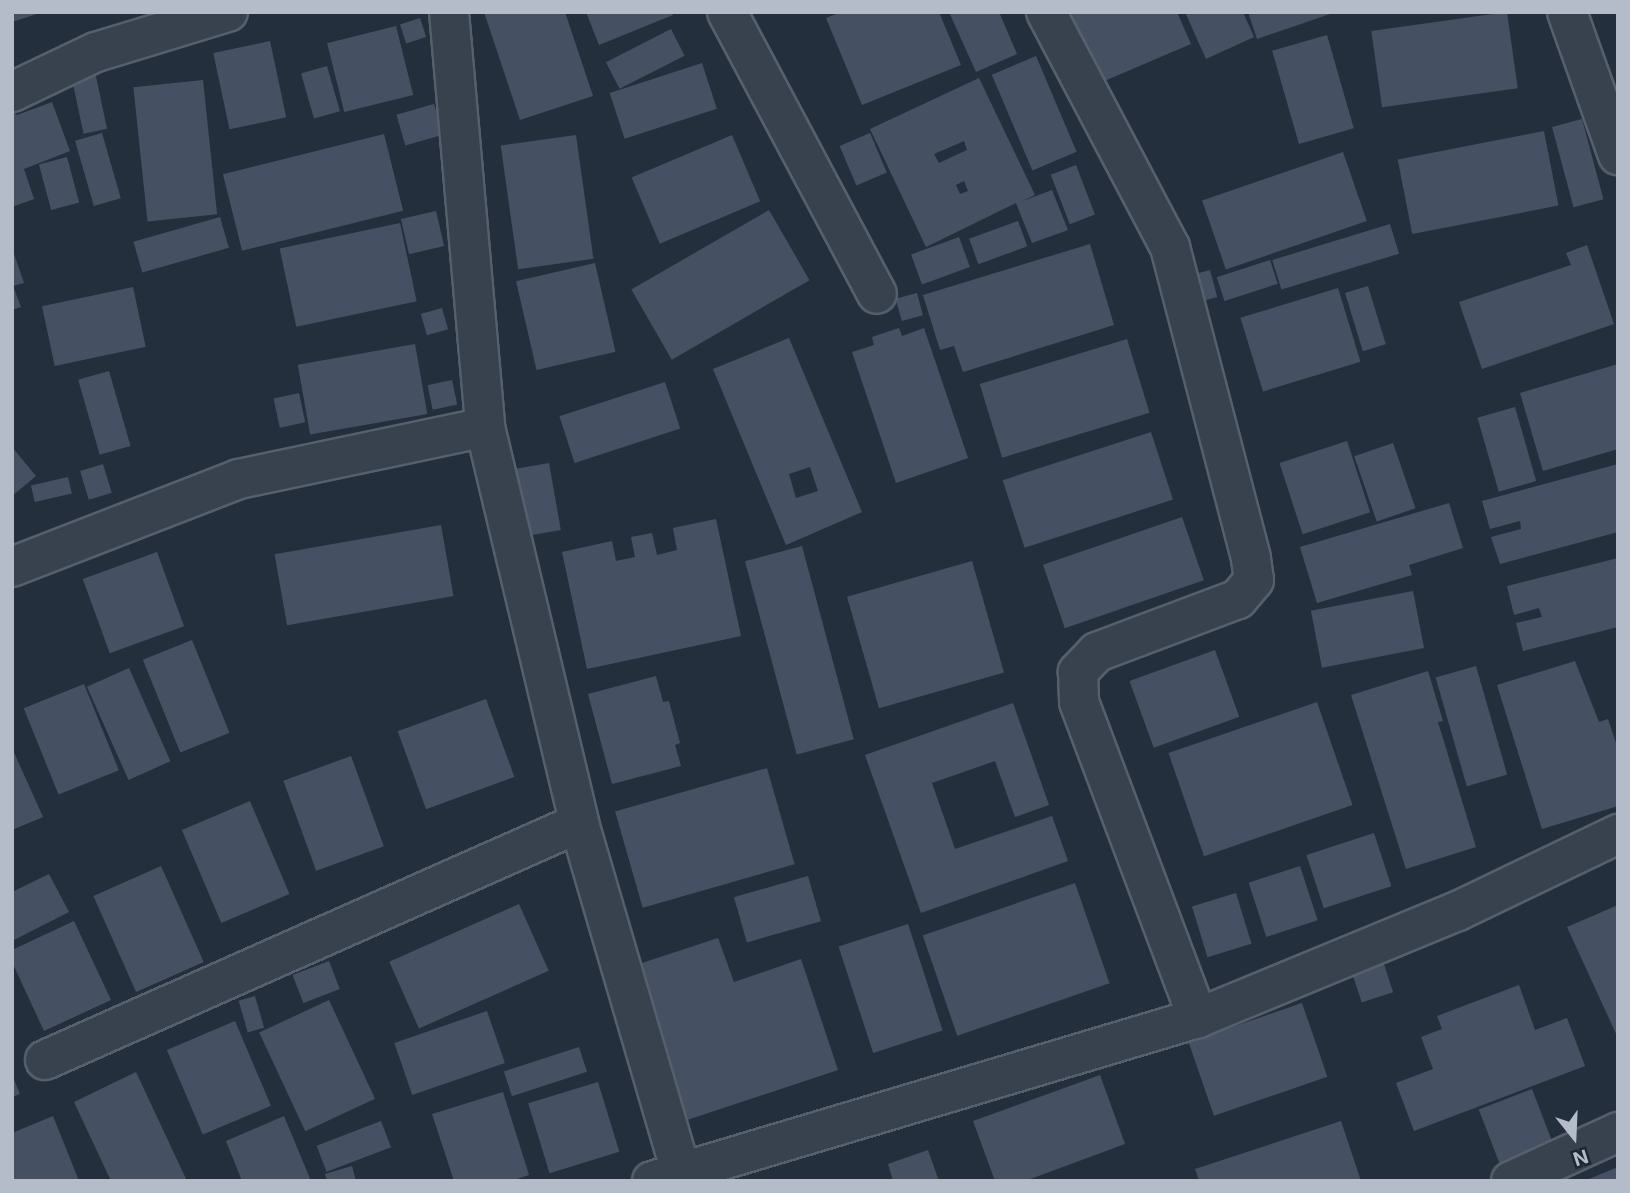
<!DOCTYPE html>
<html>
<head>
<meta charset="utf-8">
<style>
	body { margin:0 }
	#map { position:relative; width:1630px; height:1193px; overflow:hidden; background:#242f3e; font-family:Inter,sans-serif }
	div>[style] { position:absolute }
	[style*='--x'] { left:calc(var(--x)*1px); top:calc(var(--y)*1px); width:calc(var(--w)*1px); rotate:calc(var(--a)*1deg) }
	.building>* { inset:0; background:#455162; transform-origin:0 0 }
	.roads { filter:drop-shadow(2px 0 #565f6c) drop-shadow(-2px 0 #565f6c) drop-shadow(0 2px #565f6c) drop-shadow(0 -2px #565f6c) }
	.minor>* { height:38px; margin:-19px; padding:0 19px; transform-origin:19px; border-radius:19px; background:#38414e }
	span { translate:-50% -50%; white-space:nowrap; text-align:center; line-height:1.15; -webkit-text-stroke:5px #1d2633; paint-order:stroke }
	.frame { position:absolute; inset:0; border:14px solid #b4bcc9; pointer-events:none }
	.north { position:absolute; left:1539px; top:1102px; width:70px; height:70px; -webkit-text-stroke:5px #1d2633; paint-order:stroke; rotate:162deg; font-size:19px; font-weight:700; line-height:28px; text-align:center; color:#b4bcc9 }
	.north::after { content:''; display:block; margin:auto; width:24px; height:32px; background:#b4bcc9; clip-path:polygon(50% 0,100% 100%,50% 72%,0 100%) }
</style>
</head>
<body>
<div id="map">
	<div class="building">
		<div style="clip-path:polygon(12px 12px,40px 12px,40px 13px,12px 22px)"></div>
		<div style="clip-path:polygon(484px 12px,565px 12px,593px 96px,520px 120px)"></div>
		<div style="clip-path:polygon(586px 12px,672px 12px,673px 15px,599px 45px)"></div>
		<div style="clip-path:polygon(841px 12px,939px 12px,961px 65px,862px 105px,826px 18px)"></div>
		<div style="clip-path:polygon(949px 12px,999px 12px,1017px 54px,976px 72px)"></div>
		<div style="clip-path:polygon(1064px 12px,1177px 12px,1191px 44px,1095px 85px)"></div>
		<div style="clip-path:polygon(1185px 12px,1243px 12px,1254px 37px,1206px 59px)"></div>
		<div style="clip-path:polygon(1248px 12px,1333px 12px,1333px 13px,1257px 39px)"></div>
		<div style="left:1507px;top:12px;width:77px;height:137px;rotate:82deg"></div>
		<div style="left:420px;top:18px;width:20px;height:21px;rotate:72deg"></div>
		<div style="left:396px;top:26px;width:71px;height:71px;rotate:76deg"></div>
		<div style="left:671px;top:29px;width:30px;height:73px;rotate:63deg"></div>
		<div style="left:1327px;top:35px;width:97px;height:57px;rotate:74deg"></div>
		<div style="left:270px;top:41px;width:78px;height:58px;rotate:78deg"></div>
		<div style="left:1036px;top:56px;width:104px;height:48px;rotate:67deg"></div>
		<div style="left:702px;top:63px;width:48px;height:97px;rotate:72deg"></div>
		<div style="left:327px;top:66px;width:47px;height:27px;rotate:74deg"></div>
		<div style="left:95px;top:72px;width:58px;height:24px;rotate:78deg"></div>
		<div style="clip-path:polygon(evenodd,979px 78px,1035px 195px,1020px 202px,1052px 190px,1068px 230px,1032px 243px,1016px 203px,926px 247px,870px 129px,979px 78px,964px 141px,967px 150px,939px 163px,934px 154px,964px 141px,979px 78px,964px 181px,968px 191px,960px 194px,956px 185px,964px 181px)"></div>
		<div style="left:203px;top:80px;width:135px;height:70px;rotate:84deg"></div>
		<div style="clip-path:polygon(52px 102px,70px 151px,24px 169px,34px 199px,12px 207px,12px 109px,17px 115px)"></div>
		<div style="left:434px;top:104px;width:32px;height:39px;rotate:74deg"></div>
		<div style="left:1582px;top:119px;width:83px;height:31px;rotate:75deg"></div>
		<div style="left:1544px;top:131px;width:76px;height:149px;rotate:79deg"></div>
		<div style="left:102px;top:133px;width:68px;height:28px;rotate:74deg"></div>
		<div style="left:870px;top:133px;width:43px;height:33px;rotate:67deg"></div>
		<div style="left:384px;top:134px;width:79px;height:166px;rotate:76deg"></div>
		<div style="left:576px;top:135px;width:125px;height:76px;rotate:82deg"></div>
		<div style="left:732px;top:135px;width:72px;height:109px;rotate:67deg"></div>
		<div style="left:1343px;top:152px;width:73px;height:149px;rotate:71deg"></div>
		<div style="left:67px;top:157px;width:47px;height:29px;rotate:75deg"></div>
		<div style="left:1076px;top:165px;width:53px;height:27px;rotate:69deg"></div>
		<div style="left:769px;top:210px;width:81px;height:159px;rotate:60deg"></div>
		<div style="left:436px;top:211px;width:36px;height:36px;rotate:77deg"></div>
		<div style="left:220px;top:217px;width:32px;height:90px;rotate:74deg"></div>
		<div style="left:1018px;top:221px;width:27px;height:52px;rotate:70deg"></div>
		<div style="left:400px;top:223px;width:80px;height:123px;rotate:78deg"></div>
		<div style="left:1390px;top:224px;width:31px;height:123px;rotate:73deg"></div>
		<div style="left:959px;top:237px;width:32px;height:51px;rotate:70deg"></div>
		<div style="clip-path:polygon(1090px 244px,1114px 325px,963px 372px,954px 346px,940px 350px,923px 295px)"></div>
		<div style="clip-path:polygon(1587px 245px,1614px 324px,1482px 369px,1459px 302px,1571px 265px,1566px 253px)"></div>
		<div style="clip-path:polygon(13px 251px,24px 283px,13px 286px,21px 307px,12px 310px)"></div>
		<div style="left:1270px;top:260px;width:25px;height:56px;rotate:72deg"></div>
		<div style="left:595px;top:263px;width:91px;height:81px;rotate:77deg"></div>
		<div style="left:1210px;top:270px;width:28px;height:26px;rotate:75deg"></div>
		<div style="left:1368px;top:286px;width:61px;height:24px;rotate:73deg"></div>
		<div style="left:133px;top:287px;width:61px;height:93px;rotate:78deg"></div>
		<div style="left:1338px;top:288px;width:77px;height:102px;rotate:73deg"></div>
		<div style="left:917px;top:293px;width:23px;height:22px;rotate:75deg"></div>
		<div style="left:442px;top:308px;width:22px;height:22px;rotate:74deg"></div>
		<div style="clip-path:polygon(899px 328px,902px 336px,924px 328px,968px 458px,896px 483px,852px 352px,874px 345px,872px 337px)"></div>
		<div style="clip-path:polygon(evenodd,789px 338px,862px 512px,786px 545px,713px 369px,789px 338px,810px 467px,818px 491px,796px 498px,789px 474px,810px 467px)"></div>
		<div style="left:1127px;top:339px;width:77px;height:154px;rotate:73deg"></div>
		<div style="left:415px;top:344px;width:71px;height:119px;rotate:80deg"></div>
		<div style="clip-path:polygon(1618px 364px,1618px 449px,1543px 471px,1520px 393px)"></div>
		<div style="left:109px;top:371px;width:78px;height:32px;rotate:74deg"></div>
		<div style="left:452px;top:380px;width:25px;height:25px;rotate:78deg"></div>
		<div style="left:665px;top:382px;width:49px;height:111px;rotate:72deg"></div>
		<div style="left:299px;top:393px;width:30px;height:26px;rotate:78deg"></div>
		<div style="left:1515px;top:407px;width:77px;height:39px;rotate:74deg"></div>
		<div style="left:1151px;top:432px;width:71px;height:156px;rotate:72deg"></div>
		<div style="left:1347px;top:441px;width:75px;height:71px;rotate:72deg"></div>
		<div style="left:1393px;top:443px;width:69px;height:41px;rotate:71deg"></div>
		<div style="clip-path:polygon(12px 447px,36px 476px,12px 496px)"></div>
		<div style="left:549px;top:463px;width:68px;height:38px;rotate:80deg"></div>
		<div style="left:103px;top:464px;width:30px;height:24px;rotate:73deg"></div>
		<div style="clip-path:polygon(1618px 464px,1618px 532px,1500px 564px,1491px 537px,1521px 529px,1520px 521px,1490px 529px,1482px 501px)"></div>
		<div style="left:68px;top:477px;width:17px;height:38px;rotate:77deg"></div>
		<div style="clip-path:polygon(1449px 503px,1463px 548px,1409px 565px,1412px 575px,1317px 603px,1300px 547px)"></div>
		<div style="left:1182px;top:517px;width:67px;height:147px;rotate:71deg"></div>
		<div style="clip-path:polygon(716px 519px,741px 636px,587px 669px,562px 552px,612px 541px,616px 561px,635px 557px,631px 537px,652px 533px,657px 555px,677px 550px,673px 528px)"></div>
		<div style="left:441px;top:525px;width:72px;height:169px;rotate:80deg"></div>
		<div style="left:802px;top:546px;width:200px;height:59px;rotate:75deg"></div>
		<div style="left:157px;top:552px;width:79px;height:79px;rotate:70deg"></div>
		<div style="clip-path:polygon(1618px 558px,1618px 627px,1523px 651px,1516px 623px,1542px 617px,1539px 608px,1514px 615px,1507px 586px)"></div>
		<div style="left:972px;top:561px;width:116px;height:130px;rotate:74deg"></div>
		<div style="left:1413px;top:591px;width:58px;height:104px;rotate:79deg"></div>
		<div style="left:192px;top:640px;width:100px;height:53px;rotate:68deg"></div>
		<div style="left:1215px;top:650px;width:71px;height:91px;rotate:70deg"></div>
		<div style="clip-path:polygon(1575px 661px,1599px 722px,1608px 719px,1618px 749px,1618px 806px,1542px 829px,1497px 685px)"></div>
		<div style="left:1476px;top:666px;width:113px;height:42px;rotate:74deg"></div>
		<div style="left:129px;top:668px;width:102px;height:46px;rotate:66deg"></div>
		<div style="clip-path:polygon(1428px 671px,1443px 721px,1438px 722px,1476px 847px,1406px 869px,1351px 695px)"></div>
		<div style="clip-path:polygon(656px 676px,663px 702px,669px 701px,680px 743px,675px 745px,681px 766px,612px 784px,588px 694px)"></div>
		<div style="left:84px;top:684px;width:93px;height:65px;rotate:68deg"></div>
		<div style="left:486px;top:699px;width:83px;height:94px;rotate:70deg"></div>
		<div style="left:1317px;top:702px;width:109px;height:157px;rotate:71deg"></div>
		<div style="clip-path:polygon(1013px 703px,1049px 805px,1015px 817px,995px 761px,932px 783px,955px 849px,1052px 816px,1068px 861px,921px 913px,865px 755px)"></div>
		<div style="clip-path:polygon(12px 748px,43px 817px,12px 830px)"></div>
		<div style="left:351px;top:756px;width:96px;height:72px;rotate:70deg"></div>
		<div style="left:767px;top:768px;width:100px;height:158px;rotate:74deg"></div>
		<div style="left:250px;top:801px;width:101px;height:74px;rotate:67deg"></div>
		<div style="left:1374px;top:833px;width:56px;height:71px;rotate:72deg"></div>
		<div style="left:161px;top:866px;width:105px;height:74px;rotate:66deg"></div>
		<div style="left:1300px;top:866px;width:57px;height:54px;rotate:72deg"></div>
		<div style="clip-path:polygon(49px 874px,69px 912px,12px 941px,12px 892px)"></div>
		<div style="left:808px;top:876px;width:47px;height:77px;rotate:74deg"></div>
		<div style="left:1075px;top:883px;width:106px;height:161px;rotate:71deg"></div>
		<div style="left:1236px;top:893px;width:53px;height:46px;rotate:73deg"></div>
		<div style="left:519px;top:904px;width:73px;height:142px;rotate:66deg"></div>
		<div style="clip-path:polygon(1618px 905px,1618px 1038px,1567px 927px)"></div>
		<div style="clip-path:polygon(74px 921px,111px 1000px,44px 1031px,12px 962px,12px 950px)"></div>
		<div style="left:908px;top:924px;width:112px;height:73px;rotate:72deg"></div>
		<div style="clip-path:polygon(718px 938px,734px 982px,801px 959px,838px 1070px,687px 1120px,636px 965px)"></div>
		<div style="left:1382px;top:958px;width:36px;height:33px;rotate:72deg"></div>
		<div style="left:329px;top:961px;width:30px;height:39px;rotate:69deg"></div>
		<div style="clip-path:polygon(1519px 985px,1535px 1030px,1567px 1018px,1585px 1066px,1414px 1131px,1396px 1083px,1433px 1069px,1421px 1037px,1442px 1029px,1437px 1016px)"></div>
		<div style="left:255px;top:996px;width:33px;height:17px;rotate:74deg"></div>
		<div style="left:329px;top:1000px;width:109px;height:77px;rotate:65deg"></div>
		<div style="left:1302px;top:1003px;width:78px;height:120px;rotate:71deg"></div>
		<div style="left:487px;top:1011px;width:55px;height:98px;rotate:71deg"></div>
		<div style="left:235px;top:1021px;width:92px;height:74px;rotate:67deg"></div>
		<div style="left:579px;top:1047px;width:26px;height:79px;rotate:72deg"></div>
		<div style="clip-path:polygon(136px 1072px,187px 1181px,111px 1181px,74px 1102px)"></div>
		<div style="clip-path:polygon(12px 1075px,20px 1094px,12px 1097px)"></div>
		<div style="clip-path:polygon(1100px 1075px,1125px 1144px,1025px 1181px,995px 1181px,973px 1121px)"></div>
		<div style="left:598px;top:1082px;width:73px;height:73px;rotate:73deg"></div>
		<div style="left:1532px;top:1089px;width:60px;height:57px;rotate:69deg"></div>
		<div style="clip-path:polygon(503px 1092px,529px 1175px,511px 1181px,454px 1181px,432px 1114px)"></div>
		<div style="clip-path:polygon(53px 1116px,79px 1181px,12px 1181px,12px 1133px)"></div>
		<div style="clip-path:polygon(284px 1116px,311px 1181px,242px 1181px,226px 1141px)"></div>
		<div style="left:381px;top:1121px;width:28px;height:69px;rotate:69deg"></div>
		<div style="clip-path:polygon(1341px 1121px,1361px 1181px,1199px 1181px,1195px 1169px)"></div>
		<div style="clip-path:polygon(928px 1150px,939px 1181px,893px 1181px,888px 1164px)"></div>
		<div style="clip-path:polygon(352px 1166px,356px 1181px,327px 1181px,325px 1174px)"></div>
		<div style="clip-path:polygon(1618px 1167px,1618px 1181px,1584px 1181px)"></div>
	</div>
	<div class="roads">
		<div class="minor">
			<div style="--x:449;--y:12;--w:417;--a:85"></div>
			<div style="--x:485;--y:427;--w:407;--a:76.6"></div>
			<div style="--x:579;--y:823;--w:364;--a:73.7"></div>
			<div style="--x:727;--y:12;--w:319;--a:62"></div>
			<div style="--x:1046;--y:12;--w:266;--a:62.2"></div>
			<div style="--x:1170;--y:247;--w:322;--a:75.4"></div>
			<div style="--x:1251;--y:559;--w:21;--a:82"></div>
			<div style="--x:1254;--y:580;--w:25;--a:130"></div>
			<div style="--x:1238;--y:599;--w:151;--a:159.4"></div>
			<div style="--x:1097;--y:652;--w:28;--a:134"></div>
			<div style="--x:1078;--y:672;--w:30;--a:88"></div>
			<div style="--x:1079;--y:702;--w:338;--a:69.4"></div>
			<div style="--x:1567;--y:12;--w:152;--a:70.4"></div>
			<div style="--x:12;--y:92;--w:93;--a:-25.5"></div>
			<div style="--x:96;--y:52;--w:138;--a:-16.9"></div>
			<div style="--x:12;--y:567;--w:243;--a:-21.2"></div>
			<div style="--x:239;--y:479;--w:251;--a:-11.9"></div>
			<div style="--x:45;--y:1060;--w:584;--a:-23.93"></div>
			<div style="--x:652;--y:1181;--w:570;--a:-16.62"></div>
			<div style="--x:1198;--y:1018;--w:281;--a:-22.4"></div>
			<div style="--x:1458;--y:911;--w:178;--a:-25.7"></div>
			<div style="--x:1511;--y:1181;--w:118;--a:-24.6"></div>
		</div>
	</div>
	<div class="frame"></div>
	<div class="north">N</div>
</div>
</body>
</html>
